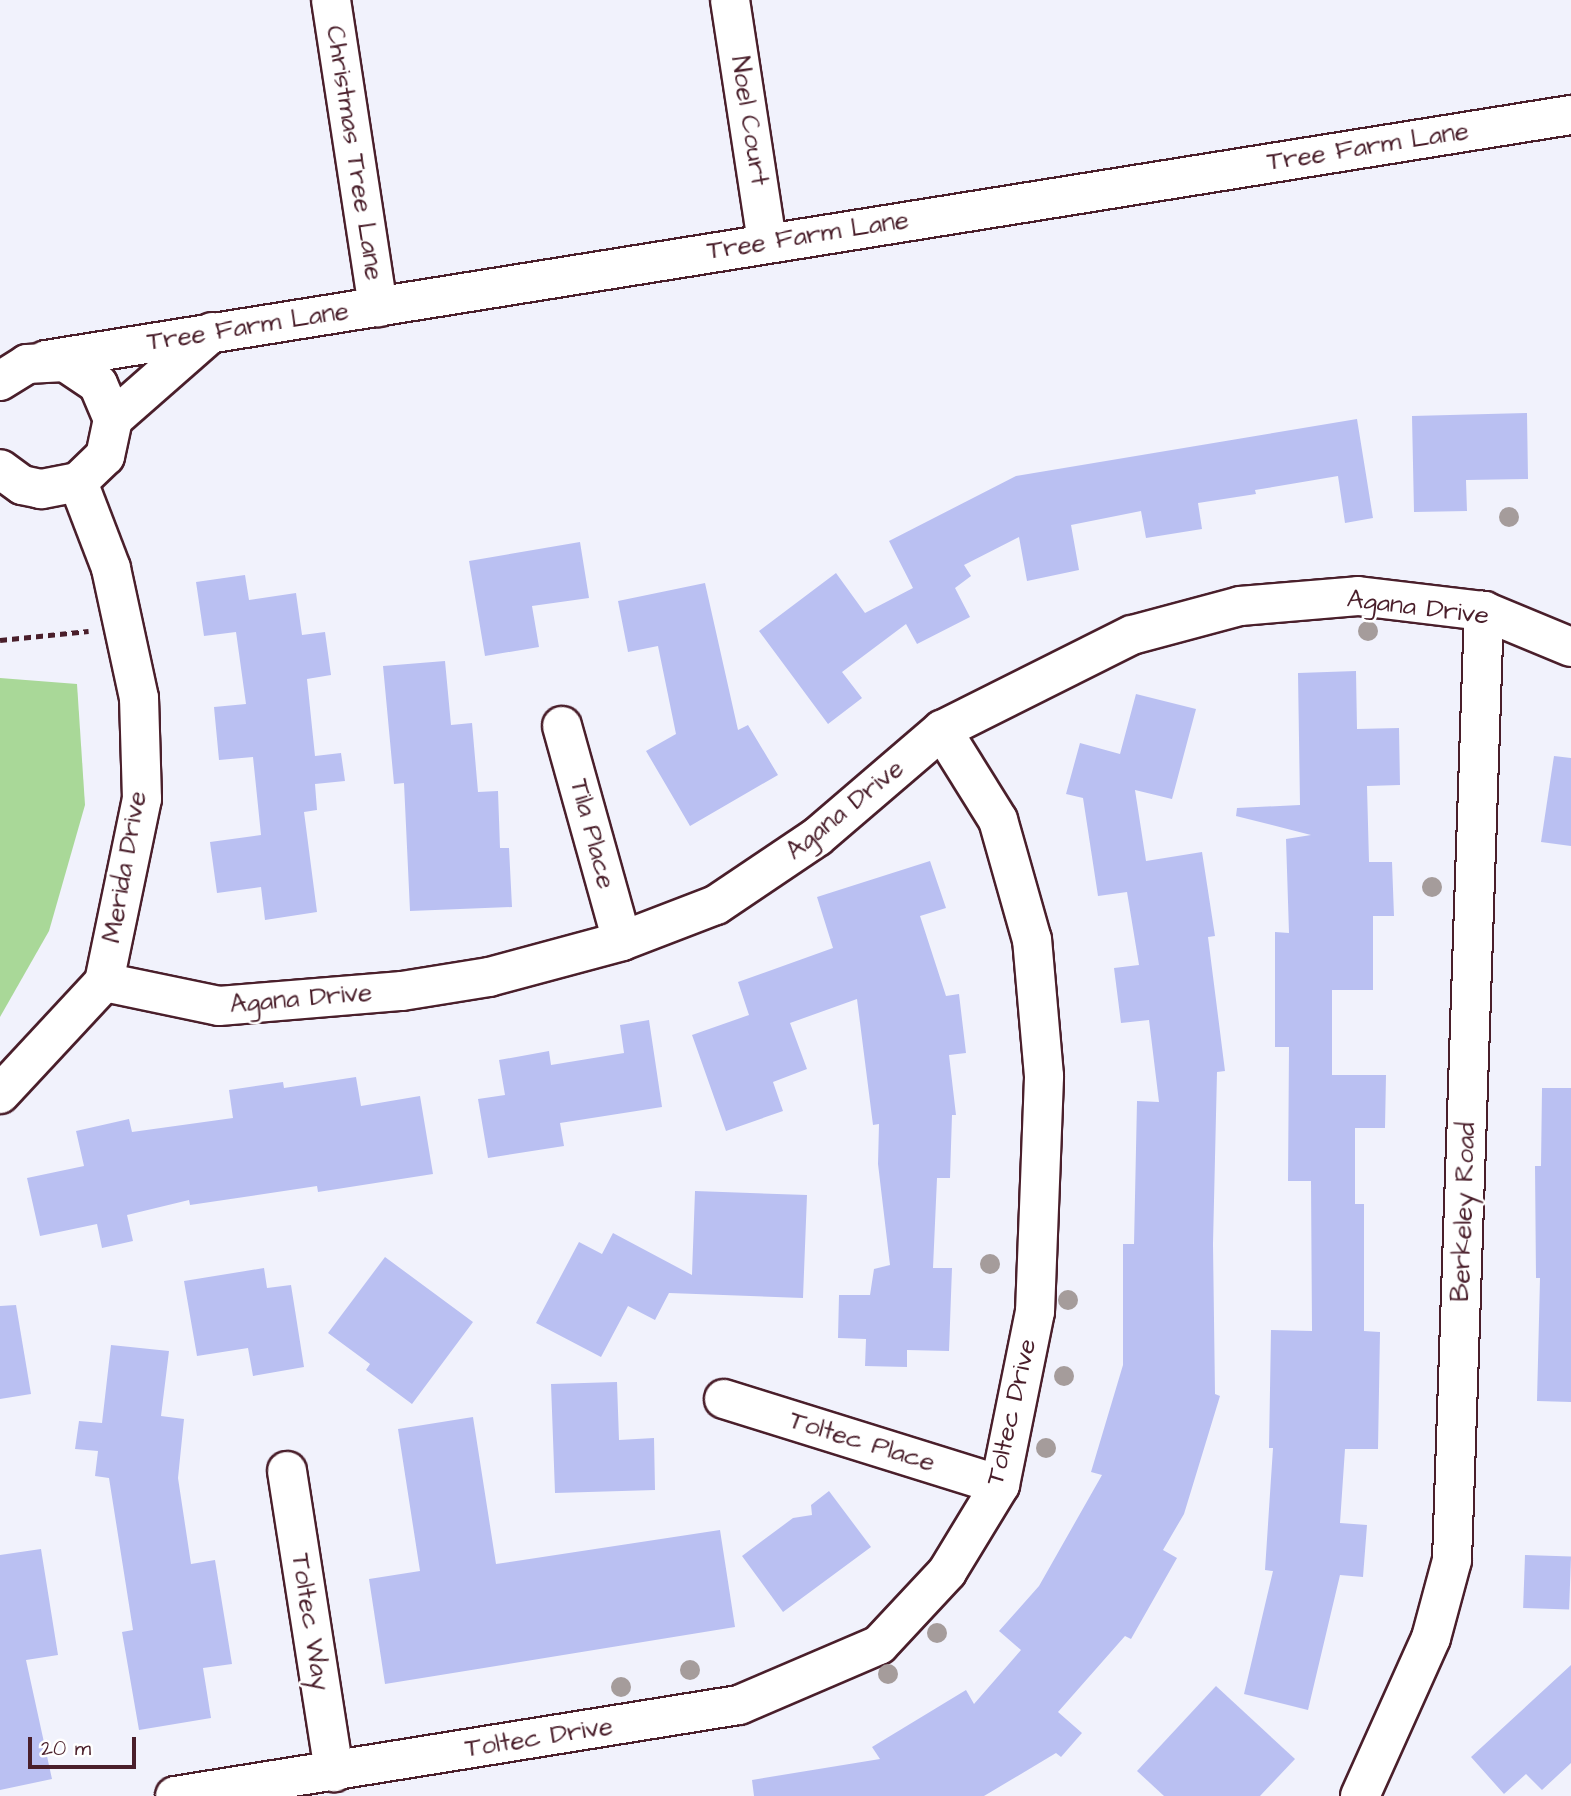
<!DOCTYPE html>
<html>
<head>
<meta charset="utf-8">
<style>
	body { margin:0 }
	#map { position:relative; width:1571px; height:1796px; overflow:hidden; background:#f1f2fc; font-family:"Architects Daughter",sans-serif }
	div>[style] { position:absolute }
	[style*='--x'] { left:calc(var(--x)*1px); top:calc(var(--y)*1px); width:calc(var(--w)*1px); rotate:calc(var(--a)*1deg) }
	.green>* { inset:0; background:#a9d898 }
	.building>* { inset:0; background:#bac0f2; transform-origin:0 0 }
	.path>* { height:4.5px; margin-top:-2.25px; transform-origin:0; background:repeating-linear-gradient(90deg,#4a1f2b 0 7px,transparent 0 12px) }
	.roads { filter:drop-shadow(2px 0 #4a1f2b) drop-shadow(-2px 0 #4a1f2b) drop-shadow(0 2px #4a1f2b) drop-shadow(0 -2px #4a1f2b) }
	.minor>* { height:38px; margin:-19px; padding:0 19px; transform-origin:19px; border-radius:19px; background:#fff }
	.trees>* { width:20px; height:20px; margin:-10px; border-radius:50%; background:#a59c9b }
	span { translate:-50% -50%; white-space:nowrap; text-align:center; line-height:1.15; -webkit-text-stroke:5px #fff; paint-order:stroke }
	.street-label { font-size:26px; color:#4a1f2b }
	.scale { position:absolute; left:28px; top:1737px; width:108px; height:32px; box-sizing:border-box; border:4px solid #4a1f2b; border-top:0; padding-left:9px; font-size:21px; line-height:24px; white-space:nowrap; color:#4a1f2b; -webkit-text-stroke:5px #fff; paint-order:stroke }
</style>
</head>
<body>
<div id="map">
	<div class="green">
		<div style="clip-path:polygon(0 678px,77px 684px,85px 805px,49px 931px,0 1017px)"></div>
	</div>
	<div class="building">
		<div style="clip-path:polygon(1527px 413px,1528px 479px,1466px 480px,1467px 511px,1414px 512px,1412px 416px)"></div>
		<div style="clip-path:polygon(1357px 419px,1373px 518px,1345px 523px,1338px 476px,1255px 490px,1256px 494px,1198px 503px,1202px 529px,1146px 538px,1141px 511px,1071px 525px,1079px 570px,1027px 581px,1019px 537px,964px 565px,971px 576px,955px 588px,970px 617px,917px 644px,906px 624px,842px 672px,862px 698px,828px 724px,759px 631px,836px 573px,865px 613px,913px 588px,889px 541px,1016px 476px)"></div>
		<div style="clip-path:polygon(580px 542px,589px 598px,532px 606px,539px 647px,485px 656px,469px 561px)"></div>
		<div style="clip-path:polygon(245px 575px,249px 600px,296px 593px,302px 635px,325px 632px,331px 675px,307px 679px,315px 756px,341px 753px,345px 781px,315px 784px,317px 810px,304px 812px,317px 912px,265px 920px,261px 887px,217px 893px,210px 842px,261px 835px,253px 757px,219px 760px,214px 707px,246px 704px,236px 632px,204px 636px,196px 582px)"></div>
		<div style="clip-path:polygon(705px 583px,738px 730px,748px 725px,778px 775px,690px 826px,646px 751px,676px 734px,658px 646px,628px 652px,618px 601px)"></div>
		<div style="clip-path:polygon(445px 661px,451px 725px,472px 723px,478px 792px,498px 791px,500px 848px,509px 848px,512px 907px,410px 911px,404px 783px,394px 784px,383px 666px)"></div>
		<div style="clip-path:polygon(1356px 671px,1357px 729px,1399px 728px,1400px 785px,1367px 786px,1369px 862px,1392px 862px,1394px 916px,1373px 916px,1373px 990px,1332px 990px,1332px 1075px,1386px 1075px,1385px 1128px,1355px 1128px,1355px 1204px,1364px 1204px,1364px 1331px,1380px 1332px,1378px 1449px,1345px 1449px,1340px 1523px,1367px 1525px,1363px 1577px,1340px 1575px,1308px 1710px,1244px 1694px,1273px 1571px,1265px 1570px,1273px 1448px,1269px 1448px,1271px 1330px,1312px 1331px,1311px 1181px,1288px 1181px,1289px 1047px,1275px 1047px,1275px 932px,1289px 933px,1286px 839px,1311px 835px,1236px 816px,1237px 808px,1300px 805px,1298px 673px)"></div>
		<div style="clip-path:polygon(1136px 694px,1196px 709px,1172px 799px,1135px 790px,1146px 861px,1202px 852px,1215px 936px,1208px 937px,1225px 1071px,1217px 1072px,1213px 1244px,1215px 1394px,1220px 1396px,1184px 1514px,1163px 1550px,1177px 1558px,1131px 1639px,1125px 1636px,1058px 1712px,1082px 1733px,1061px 1757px,1056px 1753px,984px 1796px,754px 1796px,752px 1780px,880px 1759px,872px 1747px,966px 1690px,974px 1704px,1021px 1650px,999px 1631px,1039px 1586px,1102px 1475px,1091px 1472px,1123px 1365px,1123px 1244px,1134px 1244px,1137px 1101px,1159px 1102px,1149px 1020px,1121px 1023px,1114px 968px,1139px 965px,1127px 892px,1098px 896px,1083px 798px,1066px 794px,1080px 743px,1120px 754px)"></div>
		<div style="clip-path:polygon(1554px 756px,1571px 758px,1571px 846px,1541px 842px)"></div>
		<div style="clip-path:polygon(930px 861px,946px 908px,920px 916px,946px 996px,959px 994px,966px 1053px,949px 1055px,956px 1115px,952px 1115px,950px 1178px,937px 1178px,933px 1268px,952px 1268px,949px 1351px,907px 1350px,907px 1367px,865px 1366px,866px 1339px,838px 1338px,839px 1295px,870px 1295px,874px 1269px,890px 1265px,878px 1164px,879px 1124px,873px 1125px,857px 999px,790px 1023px,807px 1069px,773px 1082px,783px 1111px,726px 1131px,692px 1035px,749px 1015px,738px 982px,833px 948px,817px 897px)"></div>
		<div style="clip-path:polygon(649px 1020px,662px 1107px,560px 1123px,564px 1146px,488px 1158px,478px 1099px,505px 1095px,499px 1060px,549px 1051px,551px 1065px,624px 1053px,620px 1025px)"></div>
		<div style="clip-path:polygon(356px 1077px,361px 1106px,420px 1096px,433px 1174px,318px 1192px,317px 1186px,190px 1205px,189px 1200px,127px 1215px,133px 1241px,102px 1248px,97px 1224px,40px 1236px,27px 1178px,84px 1166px,76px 1131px,129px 1119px,132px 1132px,233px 1118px,229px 1090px,283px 1082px,284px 1088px)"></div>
		<div style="clip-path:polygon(1542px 1088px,1571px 1088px,1571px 1402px,1537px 1401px,1540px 1278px,1536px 1278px,1535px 1166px,1541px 1166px)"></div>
		<div style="clip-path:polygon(695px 1191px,807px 1195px,803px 1298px,669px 1293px,655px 1320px,628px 1306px,601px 1357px,536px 1323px,579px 1242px,602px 1254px,613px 1233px,692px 1275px)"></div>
		<div style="clip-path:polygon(385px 1257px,473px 1322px,412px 1404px,366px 1370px,370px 1364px,328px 1333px)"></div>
		<div style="clip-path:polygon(264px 1268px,267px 1288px,291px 1285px,304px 1367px,253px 1376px,248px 1348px,197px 1356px,184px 1281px)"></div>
		<div style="clip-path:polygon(16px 1305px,31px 1394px,0 1399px,0 1306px)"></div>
		<div style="clip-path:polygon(111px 1345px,169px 1351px,161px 1416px,184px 1419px,178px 1478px,191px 1564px,215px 1560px,232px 1664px,203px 1668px,211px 1718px,139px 1730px,122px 1632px,133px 1630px,109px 1478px,95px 1476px,98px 1451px,75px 1449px,79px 1421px,102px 1423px)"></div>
		<div style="clip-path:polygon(617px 1382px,619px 1440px,654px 1438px,655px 1490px,555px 1493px,551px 1384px)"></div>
		<div style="clip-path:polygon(473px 1417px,496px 1564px,720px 1530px,735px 1627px,385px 1684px,369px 1579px,420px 1571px,398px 1429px)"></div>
		<div style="clip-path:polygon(829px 1491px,871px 1547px,783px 1612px,742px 1556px,793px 1518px,812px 1515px,811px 1505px)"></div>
		<div style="clip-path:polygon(41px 1549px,58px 1655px,26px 1660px,52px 1779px,0 1790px,0 1555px)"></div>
		<div style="left:1525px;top:1555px;width:46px;height:53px;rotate:2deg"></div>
		<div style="clip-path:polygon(1571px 1665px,1571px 1763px,1542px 1790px,1526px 1774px,1504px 1794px,1471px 1757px)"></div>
		<div style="clip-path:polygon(1216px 1686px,1295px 1759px,1260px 1796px,1164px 1796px,1137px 1771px)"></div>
	</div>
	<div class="path">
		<div style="--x:0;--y:640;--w:89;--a:-5.8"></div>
	</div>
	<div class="roads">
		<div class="minor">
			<div style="--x:331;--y:0;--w:311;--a:81.3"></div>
			<div style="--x:730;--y:0;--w:245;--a:81.3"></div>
			<div style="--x:46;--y:360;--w:1545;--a:-9.13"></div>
			<div style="--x:0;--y:381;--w:32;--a:-32"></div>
			<div style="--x:27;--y:364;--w:38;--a:-3"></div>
			<div style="--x:65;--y:362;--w:40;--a:34"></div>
			<div style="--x:98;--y:384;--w:38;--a:67"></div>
			<div style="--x:113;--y:419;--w:38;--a:102"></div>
			<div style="--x:105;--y:456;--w:37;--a:136"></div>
			<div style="--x:78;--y:482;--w:38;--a:169"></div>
			<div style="--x:41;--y:489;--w:19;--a:-168"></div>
			<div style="--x:22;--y:485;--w:27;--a:-144"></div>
			<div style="--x:113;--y:419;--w:132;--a:-41.3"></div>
			<div style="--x:562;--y:726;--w:223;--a:74.4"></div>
			<div style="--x:104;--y:982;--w:117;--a:11.8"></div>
			<div style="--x:219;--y:1006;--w:184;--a:-4.7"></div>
			<div style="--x:402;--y:991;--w:88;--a:-9.1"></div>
			<div style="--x:489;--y:977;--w:138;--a:-15.1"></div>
			<div style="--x:622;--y:941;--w:101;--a:-21"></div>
			<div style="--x:716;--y:905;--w:122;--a:-34"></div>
			<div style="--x:817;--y:837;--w:165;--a:-40.6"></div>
			<div style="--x:942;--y:730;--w:212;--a:-26.6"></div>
			<div style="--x:1132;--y:635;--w:112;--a:-15"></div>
			<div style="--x:1240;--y:606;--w:118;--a:-4.8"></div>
			<div style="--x:1358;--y:596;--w:127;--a:6.8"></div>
			<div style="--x:1484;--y:611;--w:94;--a:22.5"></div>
			<div style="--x:0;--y:1094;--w:153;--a:-47.1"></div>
			<div style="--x:104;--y:982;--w:187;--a:-78.3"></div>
			<div style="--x:142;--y:799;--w:101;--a:-91.7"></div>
			<div style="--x:139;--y:698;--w:133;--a:-102.2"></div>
			<div style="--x:111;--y:568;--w:92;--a:-111"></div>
			<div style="--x:724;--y:1399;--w:289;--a:17.3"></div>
			<div style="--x:287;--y:1471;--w:305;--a:81.1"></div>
			<div style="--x:175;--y:1796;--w:571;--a:-9.17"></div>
			<div style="--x:739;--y:1705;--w:152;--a:-23.2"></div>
			<div style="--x:879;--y:1645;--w:100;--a:-47"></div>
			<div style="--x:947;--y:1572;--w:102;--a:-58.7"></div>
			<div style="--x:1000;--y:1485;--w:177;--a:-78.6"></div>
			<div style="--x:1035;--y:1312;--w:236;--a:-87.8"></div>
			<div style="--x:1044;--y:1076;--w:137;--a:-95"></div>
			<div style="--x:1032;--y:940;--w:125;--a:-105.8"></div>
			<div style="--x:998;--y:820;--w:106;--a:-121.9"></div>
			<div style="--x:1360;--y:1796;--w:173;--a:-65.8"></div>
			<div style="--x:1431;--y:1638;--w:81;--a:-74.9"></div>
			<div style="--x:1452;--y:1560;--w:950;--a:-88.07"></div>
		</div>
	</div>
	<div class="trees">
		<div style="left:1509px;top:517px"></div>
		<div style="left:1368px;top:631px"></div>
		<div style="left:1432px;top:887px"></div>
		<div style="left:990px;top:1264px"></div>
		<div style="left:1068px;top:1300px"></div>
		<div style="left:1064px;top:1376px"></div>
		<div style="left:1046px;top:1448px"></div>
		<div style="left:937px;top:1633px"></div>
		<div style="left:690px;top:1670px"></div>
		<div style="left:888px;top:1674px"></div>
		<div style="left:621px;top:1687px"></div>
	</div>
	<div class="street-label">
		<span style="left:749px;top:121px;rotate:81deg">Noel Court</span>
		<span style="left:1368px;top:147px;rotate:-9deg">Tree Farm Lane</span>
		<span style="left:354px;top:153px;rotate:81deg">Christmas Tree Lane</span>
		<span style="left:808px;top:236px;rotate:-9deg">Tree Farm Lane</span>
		<span style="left:248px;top:327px;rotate:-9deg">Tree Farm Lane</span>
		<span style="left:1418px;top:608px;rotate:7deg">Agana Drive</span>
		<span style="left:845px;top:810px;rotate:-39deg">Agana Drive</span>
		<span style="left:592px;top:834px;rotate:75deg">Tila Place</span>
		<span style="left:125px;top:867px;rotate:-80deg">Merida Drive</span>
		<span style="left:301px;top:999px;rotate:-5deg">Agana Drive</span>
		<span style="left:1464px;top:1212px;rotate:-88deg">Berkeley Road</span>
		<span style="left:1012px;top:1412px;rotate:-77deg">Toltec Drive</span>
		<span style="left:862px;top:1442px;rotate:17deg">Toltec Place</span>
		<span style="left:310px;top:1622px;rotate:81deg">Toltec Way</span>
		<span style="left:539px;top:1738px;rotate:-9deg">Toltec Drive</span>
	</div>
	<div class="scale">20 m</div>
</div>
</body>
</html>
